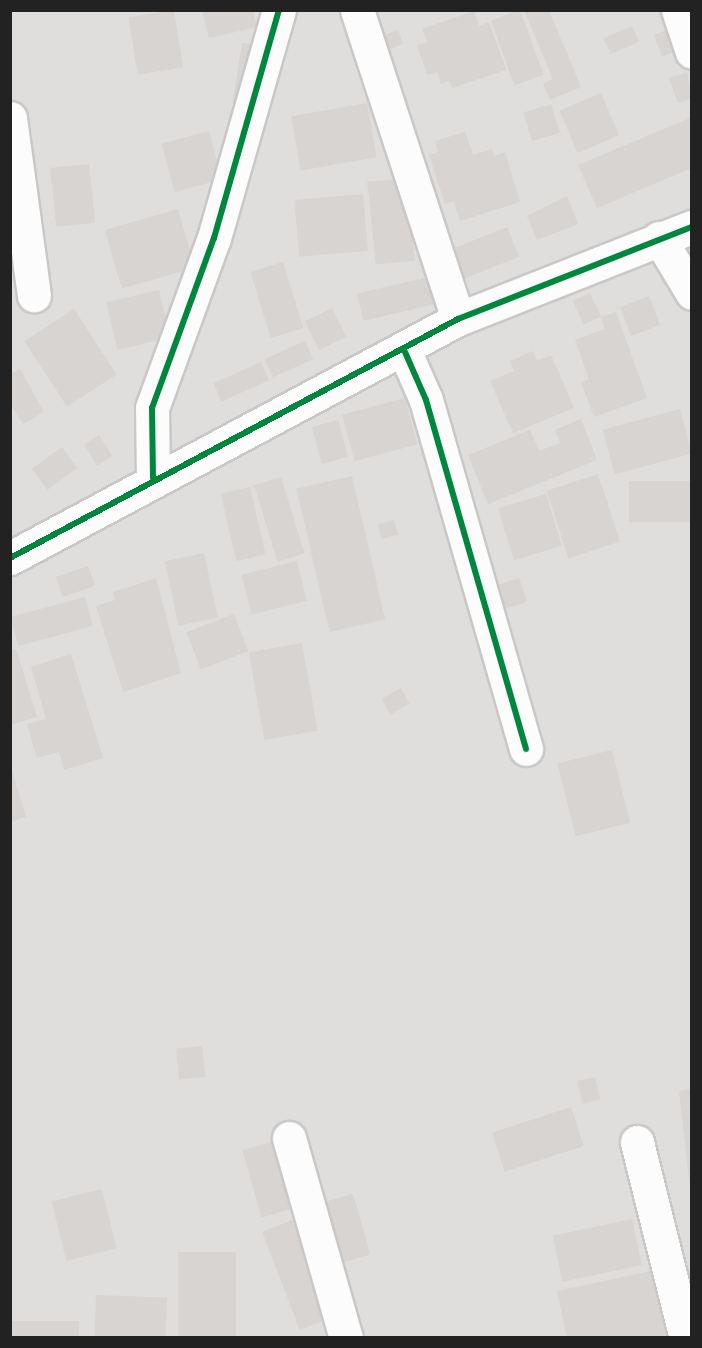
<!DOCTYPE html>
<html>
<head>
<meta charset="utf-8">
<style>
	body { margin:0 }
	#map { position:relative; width:702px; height:1348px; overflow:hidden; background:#f0eeeb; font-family:"Noto Sans",sans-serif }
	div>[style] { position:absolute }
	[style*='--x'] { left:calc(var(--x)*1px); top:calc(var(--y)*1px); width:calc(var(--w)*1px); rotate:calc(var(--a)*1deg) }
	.residential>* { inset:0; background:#dfdedc; transform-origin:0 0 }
	.building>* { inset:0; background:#d7d4d2; transform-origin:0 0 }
	.roads { filter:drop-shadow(2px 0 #c9c8c7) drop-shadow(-2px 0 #c9c8c7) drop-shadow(0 2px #c9c8c7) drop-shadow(0 -2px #c9c8c7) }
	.minor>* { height:33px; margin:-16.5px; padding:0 16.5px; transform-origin:16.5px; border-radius:16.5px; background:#fdfcfc }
	.cycleway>* { height:6px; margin:-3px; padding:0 3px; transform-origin:3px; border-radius:3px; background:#00873e }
	span { translate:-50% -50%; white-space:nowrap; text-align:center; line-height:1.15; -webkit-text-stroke:4.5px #fff; paint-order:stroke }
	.frame { position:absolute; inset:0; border:12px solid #222; pointer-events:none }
</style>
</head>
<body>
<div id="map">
	<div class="residential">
		<div style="left:11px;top:11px;width:680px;height:1326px"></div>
	</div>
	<div class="building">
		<div style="left:174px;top:10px;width:58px;height:46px;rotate:81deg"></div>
		<div style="clip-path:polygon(202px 10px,253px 10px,257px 27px,209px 38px)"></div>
		<div style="left:520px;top:10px;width:69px;height:31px;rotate:70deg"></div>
		<div style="clip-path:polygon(524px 10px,549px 10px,581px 87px,550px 100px,543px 84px,553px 79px)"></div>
		<div style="clip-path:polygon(474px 11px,479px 26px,489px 22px,506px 70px,452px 88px,449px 81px,441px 84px,437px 72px,427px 75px,417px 45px,427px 42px,422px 29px)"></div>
		<div style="left:632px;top:26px;width:17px;height:31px;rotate:66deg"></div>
		<div style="left:673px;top:28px;width:23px;height:20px;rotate:70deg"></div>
		<div style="left:398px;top:30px;width:15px;height:18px;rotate:70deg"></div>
		<div style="left:242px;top:43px;width:18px;height:62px;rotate:9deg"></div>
		<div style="clip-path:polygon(687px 72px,692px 98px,678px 103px,669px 78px)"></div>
		<div style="left:601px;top:93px;width:46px;height:45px;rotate:67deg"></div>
		<div style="left:367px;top:103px;width:55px;height:77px;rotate:80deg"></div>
		<div style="left:551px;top:104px;width:30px;height:29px;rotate:73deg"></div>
		<div style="clip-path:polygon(692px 117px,692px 168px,597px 208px,578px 165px)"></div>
		<div style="left:209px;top:131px;width:50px;height:49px;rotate:75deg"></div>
		<div style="clip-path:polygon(465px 132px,473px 155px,492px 149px,494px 156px,505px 152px,520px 202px,460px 221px,454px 201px,445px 204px,429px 155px,438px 152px,435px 141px)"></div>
		<div style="left:89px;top:164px;width:59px;height:39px;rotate:84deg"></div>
		<div style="left:406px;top:178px;width:83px;height:39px;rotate:84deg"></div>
		<div style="left:363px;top:194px;width:57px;height:69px;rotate:85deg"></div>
		<div style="clip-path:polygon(567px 196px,578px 224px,537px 240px,527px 216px)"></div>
		<div style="left:178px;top:209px;width:61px;height:76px;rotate:74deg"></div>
		<div style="left:507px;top:227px;width:32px;height:59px;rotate:68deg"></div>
		<div style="left:283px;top:262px;width:69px;height:34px;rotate:73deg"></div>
		<div style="left:433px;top:276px;width:28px;height:78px;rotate:77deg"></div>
		<div style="left:159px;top:290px;width:49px;height:54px;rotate:77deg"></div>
		<div style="left:590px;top:293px;width:26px;height:19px;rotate:65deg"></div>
		<div style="left:649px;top:296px;width:31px;height:31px;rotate:69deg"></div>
		<div style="left:332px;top:308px;width:32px;height:30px;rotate:64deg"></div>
		<div style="left:74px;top:309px;width:78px;height:59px;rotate:57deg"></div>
		<div style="clip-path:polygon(616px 312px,647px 398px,594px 417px,581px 383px,589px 379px,575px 340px,605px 329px,601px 317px)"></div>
		<div style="left:305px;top:341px;width:20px;height:44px;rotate:66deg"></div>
		<div style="clip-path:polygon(533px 351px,537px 361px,551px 355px,574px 408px,513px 433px,490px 381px,514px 371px,510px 361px)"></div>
		<div style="left:261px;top:362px;width:20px;height:52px;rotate:66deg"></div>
		<div style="clip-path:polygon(20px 369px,44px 412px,23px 424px,10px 403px,10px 375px)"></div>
		<div style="left:405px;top:398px;width:48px;height:65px;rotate:75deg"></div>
		<div style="left:680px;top:409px;width:46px;height:80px;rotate:75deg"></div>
		<div style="clip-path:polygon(581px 419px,597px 460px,488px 504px,468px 455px,530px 430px,539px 451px,560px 443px,555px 430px)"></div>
		<div style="left:338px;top:420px;width:38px;height:27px;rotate:75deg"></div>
		<div style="left:99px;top:435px;width:25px;height:18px;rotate:58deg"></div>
		<div style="left:62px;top:447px;width:26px;height:37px;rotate:54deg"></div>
		<div style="left:598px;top:474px;width:71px;height:54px;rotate:72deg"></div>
		<div style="left:352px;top:476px;width:147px;height:57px;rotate:77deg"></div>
		<div style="left:281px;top:477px;width:80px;height:28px;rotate:73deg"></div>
		<div style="left:692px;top:481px;width:41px;height:63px;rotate:90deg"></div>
		<div style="left:250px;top:487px;width:69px;height:30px;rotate:77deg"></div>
		<div style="left:546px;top:494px;width:54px;height:50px;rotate:73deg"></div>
		<div style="left:394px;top:520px;width:15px;height:17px;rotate:74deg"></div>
		<div style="left:204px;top:553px;width:66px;height:40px;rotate:78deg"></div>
		<div style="left:297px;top:561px;width:41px;height:57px;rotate:76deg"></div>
		<div style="left:88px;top:566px;width:21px;height:34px;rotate:71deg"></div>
		<div style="clip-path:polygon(156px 578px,181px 673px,123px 692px,96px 606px,115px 600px,113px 592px)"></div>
		<div style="left:519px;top:578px;width:25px;height:34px;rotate:72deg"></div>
		<div style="left:85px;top:597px;width:30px;height:77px;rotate:75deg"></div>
		<div style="left:234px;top:614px;width:40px;height:51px;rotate:69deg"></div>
		<div style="left:302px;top:643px;width:89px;height:54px;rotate:80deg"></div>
		<div style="clip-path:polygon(16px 649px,37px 717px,10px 725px,10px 650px)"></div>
		<div style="clip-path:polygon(71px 654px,103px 758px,64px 770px,59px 752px,37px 758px,27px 724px,46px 719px,31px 667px)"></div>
		<div style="left:401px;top:688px;width:18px;height:22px;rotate:61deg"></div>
		<div style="left:612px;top:750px;width:75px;height:56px;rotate:76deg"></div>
		<div style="clip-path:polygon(10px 764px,26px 817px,10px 822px)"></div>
		<div style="left:202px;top:1046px;width:31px;height:26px;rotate:84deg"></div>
		<div style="left:595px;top:1077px;width:23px;height:18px;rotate:77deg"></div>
		<div style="clip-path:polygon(692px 1089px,692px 1187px,690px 1187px,679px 1091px)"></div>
		<div style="left:571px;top:1107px;width:41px;height:83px;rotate:72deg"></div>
		<div style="left:278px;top:1140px;width:70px;height:37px;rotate:74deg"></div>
		<div style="left:102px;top:1189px;width:61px;height:52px;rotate:76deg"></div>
		<div style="left:353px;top:1194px;width:63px;height:34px;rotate:74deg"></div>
		<div style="left:632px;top:1219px;width:47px;height:81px;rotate:78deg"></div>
		<div style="left:293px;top:1220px;width:105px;height:33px;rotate:69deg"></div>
		<div style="left:178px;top:1252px;width:58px;height:86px"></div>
		<div style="clip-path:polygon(656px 1270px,671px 1338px,567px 1338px,557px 1291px)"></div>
		<div style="left:96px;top:1295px;width:71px;height:43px;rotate:2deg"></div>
		<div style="left:12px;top:1321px;width:67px;height:17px"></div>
	</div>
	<div class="roads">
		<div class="minor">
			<div style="--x:357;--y:10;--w:325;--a:71.9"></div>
			<div style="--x:678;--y:10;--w:44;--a:71.6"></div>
			<div style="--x:10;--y:118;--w:179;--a:82.3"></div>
			<div style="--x:659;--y:238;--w:64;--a:59"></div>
			<div style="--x:405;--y:352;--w:52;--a:66.4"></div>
			<div style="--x:426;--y:400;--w:363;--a:74"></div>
			<div style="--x:153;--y:478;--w:70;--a:-90.8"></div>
			<div style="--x:152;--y:408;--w:181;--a:-70"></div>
			<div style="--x:214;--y:238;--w:237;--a:-74.1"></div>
			<div style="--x:10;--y:558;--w:508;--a:-28.08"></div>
			<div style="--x:458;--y:319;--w:251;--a:-21.5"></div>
			<div style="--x:289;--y:1138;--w:208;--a:74.1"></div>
			<div style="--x:637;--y:1142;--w:202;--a:76"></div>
		</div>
	</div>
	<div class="cycleway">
		<div style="--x:405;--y:352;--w:52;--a:66.4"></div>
		<div style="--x:426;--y:400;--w:363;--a:74"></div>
		<div style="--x:153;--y:478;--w:70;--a:-90.8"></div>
		<div style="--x:152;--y:408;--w:181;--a:-70"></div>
		<div style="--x:214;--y:238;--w:237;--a:-74.1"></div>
		<div style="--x:10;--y:558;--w:508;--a:-28.08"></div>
		<div style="--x:458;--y:319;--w:251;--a:-21.5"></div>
	</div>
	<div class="frame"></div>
</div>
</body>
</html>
